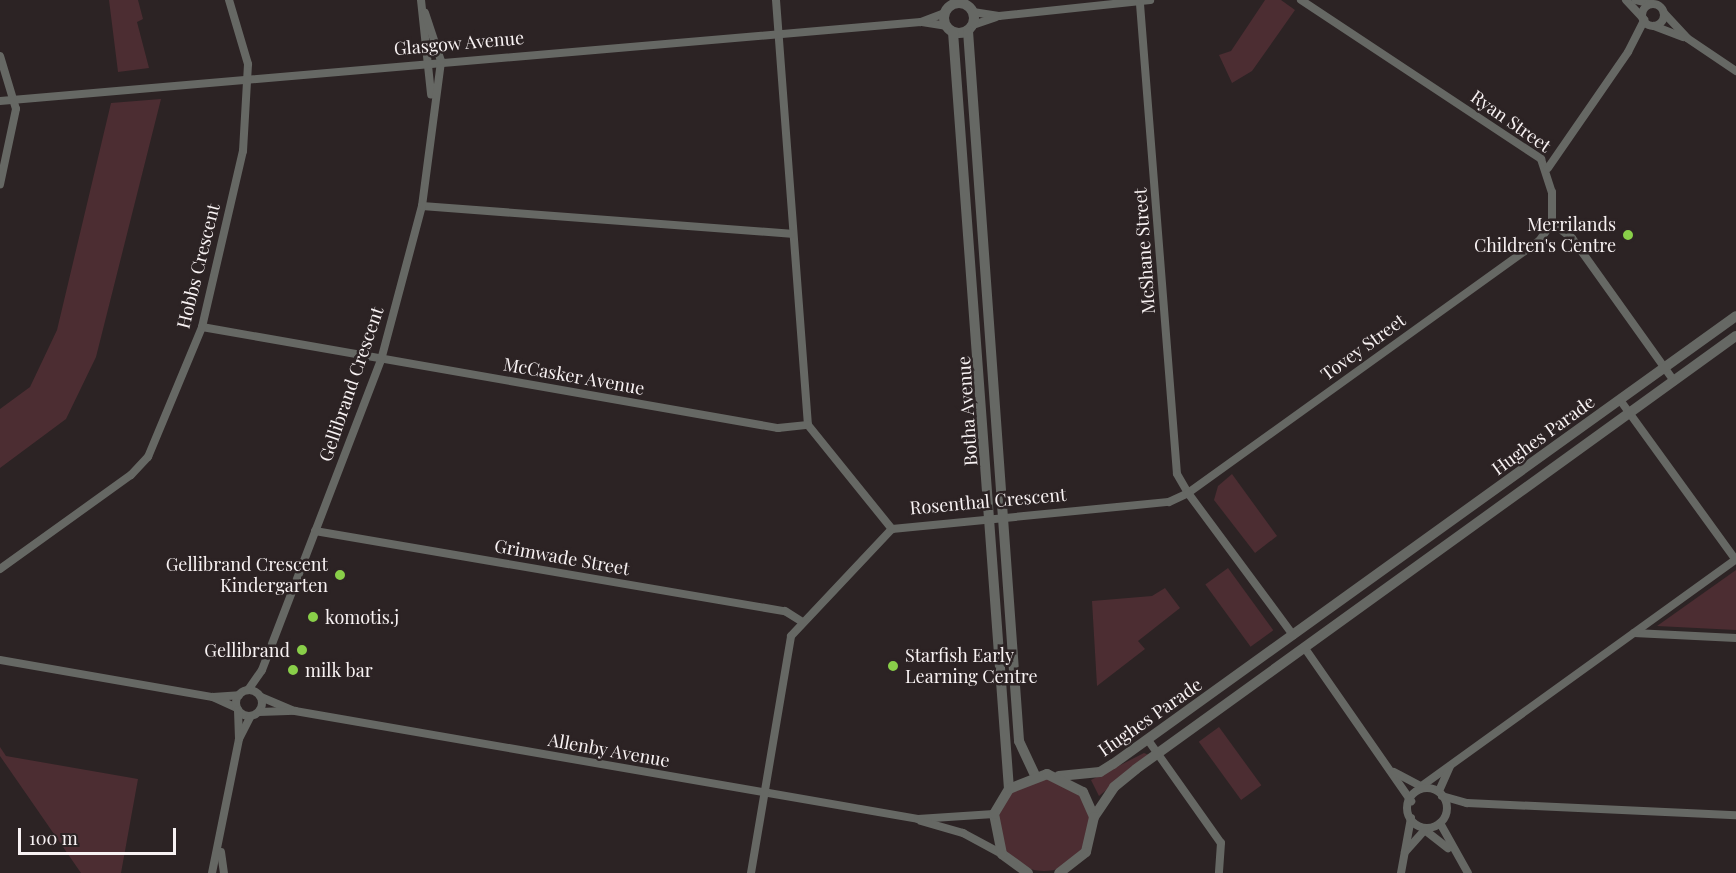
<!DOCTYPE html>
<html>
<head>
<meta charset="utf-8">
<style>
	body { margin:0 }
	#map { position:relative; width:1736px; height:873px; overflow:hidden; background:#2c2324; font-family:"Playfair Display",serif }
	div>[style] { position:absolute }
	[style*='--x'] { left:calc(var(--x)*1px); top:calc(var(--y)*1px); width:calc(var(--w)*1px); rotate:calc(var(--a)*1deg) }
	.green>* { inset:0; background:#4c2d32; transform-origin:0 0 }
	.round { border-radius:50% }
	.minor>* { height:8px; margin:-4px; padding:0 4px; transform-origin:4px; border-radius:4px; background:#666864 }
	.minor>.ring { margin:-4px; padding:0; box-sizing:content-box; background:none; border:8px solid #666864; border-radius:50% }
	.tertiary>* { height:10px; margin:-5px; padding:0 5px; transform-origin:5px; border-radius:5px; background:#666864 }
	.tertiary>.ring { margin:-5px; padding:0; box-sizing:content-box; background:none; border:10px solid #666864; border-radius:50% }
	.dots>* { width:16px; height:16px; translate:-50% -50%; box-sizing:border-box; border:3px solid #2c2324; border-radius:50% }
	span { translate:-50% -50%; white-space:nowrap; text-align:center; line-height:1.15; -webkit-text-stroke:5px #2c2324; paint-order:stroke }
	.street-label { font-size:18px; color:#f8f2f3 }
	.poi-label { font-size:18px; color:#f8f2f3 }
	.right { translate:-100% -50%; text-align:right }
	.left { translate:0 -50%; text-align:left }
	.scale { position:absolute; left:18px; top:828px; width:158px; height:27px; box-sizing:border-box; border:3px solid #f8f2f3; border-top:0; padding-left:8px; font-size:18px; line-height:21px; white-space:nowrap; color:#f8f2f3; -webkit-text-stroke:4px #2c2324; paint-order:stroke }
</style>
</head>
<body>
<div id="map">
	<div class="green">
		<div style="clip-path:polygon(109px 0,138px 0,143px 19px,137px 22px,149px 68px,118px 72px)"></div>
		<div style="clip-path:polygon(1265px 0,1281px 0,1295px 10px,1252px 71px,1232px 83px,1219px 55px,1231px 51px)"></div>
		<div style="clip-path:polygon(161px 99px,96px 357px,66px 419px,0 468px,0 409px,30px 387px,57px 330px,111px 103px)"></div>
		<div style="clip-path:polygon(1232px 474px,1277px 536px,1255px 553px,1214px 500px,1218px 486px)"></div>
		<div style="left:1228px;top:568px;width:77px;height:28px;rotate:54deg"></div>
		<div style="clip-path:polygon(1736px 570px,1736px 630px,1657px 626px)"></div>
		<div style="clip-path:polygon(1165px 588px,1180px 608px,1138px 641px,1145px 649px,1097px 686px,1092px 601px,1152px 596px)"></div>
		<div style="left:1219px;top:727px;width:72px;height:25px;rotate:54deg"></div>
		<div style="clip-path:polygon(0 747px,6px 756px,138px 779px,121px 873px,81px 873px,0 756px)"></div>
		<div style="clip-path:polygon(1144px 753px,1149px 755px,1099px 796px,1091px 780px)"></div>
		<div class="round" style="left:998px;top:779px;width:92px;height:92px"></div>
	</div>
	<div class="minor">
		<div style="--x:421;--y:0;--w:95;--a:83.9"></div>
		<div style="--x:776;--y:0;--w:426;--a:85.7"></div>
		<div style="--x:808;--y:425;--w:134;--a:51.1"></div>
		<div style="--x:1301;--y:0;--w:288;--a:33.5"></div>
		<div style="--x:1541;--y:159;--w:35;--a:72"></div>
		<div style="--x:1552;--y:192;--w:31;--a:90"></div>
		<div style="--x:1552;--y:223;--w:25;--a:37"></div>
		<div style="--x:1572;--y:238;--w:176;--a:54.5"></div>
		<div style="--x:1626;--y:0;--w:25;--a:47"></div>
		<div style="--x:1636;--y:0;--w:16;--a:14"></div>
		<div style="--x:1140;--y:4;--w:471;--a:85.5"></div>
		<div style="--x:1177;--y:474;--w:22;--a:60"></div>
		<div style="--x:1188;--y:493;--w:432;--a:-35.7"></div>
		<div style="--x:1539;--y:241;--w:22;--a:-54"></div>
		<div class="ring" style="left:1642px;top:4px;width:14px;height:14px"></div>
		<div style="--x:973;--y:12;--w:26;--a:9"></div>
		<div style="--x:999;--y:16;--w:152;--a:-6"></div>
		<div style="--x:1664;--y:13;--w:34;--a:47"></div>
		<div style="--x:1687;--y:38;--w:59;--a:34"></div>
		<div style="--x:922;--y:22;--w:24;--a:9"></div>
		<div style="--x:973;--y:25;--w:24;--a:-19"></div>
		<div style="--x:1654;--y:26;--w:31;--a:21"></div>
		<div style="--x:0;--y:56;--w:55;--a:73.2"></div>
		<div style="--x:16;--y:109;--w:77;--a:102"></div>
		<div style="--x:0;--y:101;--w:924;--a:-4.9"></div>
		<div style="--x:921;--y:22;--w:26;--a:-21"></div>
		<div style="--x:1548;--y:168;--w:141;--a:-55.4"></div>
		<div style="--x:1628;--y:52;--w:36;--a:-63"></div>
		<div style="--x:422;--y:206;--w:370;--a:4.3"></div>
		<div style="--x:202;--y:327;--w:585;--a:9.95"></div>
		<div style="--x:778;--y:428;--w:30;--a:-6"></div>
		<div style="--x:1620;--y:400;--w:196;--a:54.1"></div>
		<div style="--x:315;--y:531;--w:477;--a:9.7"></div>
		<div style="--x:785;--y:611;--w:19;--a:32"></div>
		<div style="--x:0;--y:569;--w:161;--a:-35.7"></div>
		<div style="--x:131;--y:475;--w:25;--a:-47"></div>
		<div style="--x:148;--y:457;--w:141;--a:-67.4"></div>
		<div style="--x:202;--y:327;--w:181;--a:-76.9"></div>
		<div style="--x:243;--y:151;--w:87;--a:-86.7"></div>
		<div style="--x:248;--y:64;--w:67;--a:-106.5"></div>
		<div style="--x:1634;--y:633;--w:102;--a:2.8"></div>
		<div style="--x:1304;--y:647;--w:188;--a:55.2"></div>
		<div style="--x:0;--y:660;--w:216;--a:9.9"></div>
		<div style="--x:213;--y:697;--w:26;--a:25"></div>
		<div class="ring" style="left:236px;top:690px;width:18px;height:18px"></div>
		<div style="--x:248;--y:690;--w:24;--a:-55"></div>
		<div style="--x:262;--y:670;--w:332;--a:-69"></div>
		<div style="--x:381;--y:360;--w:159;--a:-75.1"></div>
		<div style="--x:422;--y:206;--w:146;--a:-82.5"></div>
		<div style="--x:441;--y:61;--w:51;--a:-108.4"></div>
		<div style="--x:213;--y:697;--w:26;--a:-4"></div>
		<div style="--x:261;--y:697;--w:34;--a:23"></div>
		<div style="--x:238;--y:710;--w:28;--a:88"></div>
		<div style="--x:259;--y:712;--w:36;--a:-2"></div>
		<div style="--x:295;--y:711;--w:632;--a:9.83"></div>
		<div style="--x:918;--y:819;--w:76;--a:-3.8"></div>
		<div style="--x:1148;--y:740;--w:126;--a:54.7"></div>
		<div style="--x:1221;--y:843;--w:30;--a:94"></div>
		<div style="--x:1394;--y:772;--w:30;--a:28"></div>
		<div style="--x:1423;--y:785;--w:386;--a:-35.8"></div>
		<div class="ring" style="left:1407px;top:788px;width:32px;height:32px"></div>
		<div style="--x:1439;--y:791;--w:27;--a:-66"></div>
		<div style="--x:1442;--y:796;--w:26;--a:16"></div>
		<div style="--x:1467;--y:803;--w:269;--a:2.6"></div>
		<div style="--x:921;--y:821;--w:44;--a:15.9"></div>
		<div style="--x:963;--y:833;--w:44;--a:28.3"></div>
		<div style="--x:1440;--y:823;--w:57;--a:60.8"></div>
		<div style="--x:1426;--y:831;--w:28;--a:38"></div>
		<div style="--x:221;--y:852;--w:21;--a:82"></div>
		<div style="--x:1405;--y:852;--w:28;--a:-48"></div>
		<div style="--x:212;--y:873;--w:137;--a:-78.6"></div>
		<div style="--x:239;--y:739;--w:25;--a:-63"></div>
		<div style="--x:751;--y:873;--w:240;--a:-80.4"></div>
		<div style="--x:791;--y:636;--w:147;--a:-46.7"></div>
		<div style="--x:892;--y:529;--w:278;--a:-5.6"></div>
		<div style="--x:1169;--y:502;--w:21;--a:-25"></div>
		<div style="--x:1188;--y:493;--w:177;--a:53.5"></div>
		<div style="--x:1401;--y:873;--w:56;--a:-79.7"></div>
	</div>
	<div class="tertiary">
		<div class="ring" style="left:944px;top:3px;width:20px;height:20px"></div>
		<div style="--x:968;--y:31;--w:712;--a:85.89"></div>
		<div style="--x:1019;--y:741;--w:38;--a:65"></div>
		<div style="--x:953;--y:32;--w:759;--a:85.77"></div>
		<div style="--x:1059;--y:776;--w:41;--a:-5.6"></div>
		<div style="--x:1100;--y:772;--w:15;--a:-32"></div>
		<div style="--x:1113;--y:764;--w:767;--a:-35.72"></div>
		<div style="--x:1094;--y:817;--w:36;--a:-56"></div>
		<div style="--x:1114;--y:787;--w:28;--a:-39"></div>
		<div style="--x:1136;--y:769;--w:740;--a:-35.82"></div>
		<div style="--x:1028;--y:873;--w:32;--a:-144"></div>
		<div style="--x:1002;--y:854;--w:41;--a:-101.3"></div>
		<div style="--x:994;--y:814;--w:29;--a:-59"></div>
		<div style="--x:1009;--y:789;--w:41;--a:-21.5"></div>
		<div style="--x:1047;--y:774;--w:40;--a:26.6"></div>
		<div style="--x:1083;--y:792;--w:27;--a:66"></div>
		<div style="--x:1094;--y:817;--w:36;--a:103"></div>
		<div style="--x:1086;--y:852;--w:34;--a:142"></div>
	</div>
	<div class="dots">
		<div style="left:1628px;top:235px;background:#89cf49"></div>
		<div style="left:340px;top:575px;background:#89cf49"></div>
		<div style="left:313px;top:617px;background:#89cf49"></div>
		<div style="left:302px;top:650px;background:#89cf49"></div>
		<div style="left:893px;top:666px;background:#89cf49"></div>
		<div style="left:293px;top:670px;background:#89cf49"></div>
	</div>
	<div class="street-label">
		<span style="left:459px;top:43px;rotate:-5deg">Glasgow Avenue</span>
		<span style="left:1511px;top:121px;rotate:35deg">Ryan Street</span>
		<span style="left:1144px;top:251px;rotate:-94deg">McShane Street</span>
		<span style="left:198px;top:266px;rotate:-76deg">Hobbs Crescent</span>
		<span style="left:1363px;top:347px;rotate:-36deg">Tovey Street</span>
		<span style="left:574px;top:376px;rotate:10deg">McCasker Avenue</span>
		<span style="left:351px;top:384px;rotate:-71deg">Gellibrand Crescent</span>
		<span style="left:967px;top:411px;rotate:-94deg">Botha Avenue</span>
		<span style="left:1543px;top:435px;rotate:-36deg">Hughes Parade</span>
		<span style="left:988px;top:501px;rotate:-5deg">Rosenthal Crescent</span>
		<span style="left:562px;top:557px;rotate:10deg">Grimwade Street</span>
		<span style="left:1150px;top:717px;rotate:-35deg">Hughes Parade</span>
		<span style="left:609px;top:750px;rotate:10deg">Allenby Avenue</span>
	</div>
	<div class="poi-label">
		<span class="right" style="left:1616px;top:235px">Merrilands<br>Children's Centre</span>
		<span class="right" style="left:328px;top:575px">Gellibrand Crescent<br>Kindergarten</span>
		<span class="left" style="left:325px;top:617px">komotis.j</span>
		<span class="right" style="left:290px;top:650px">Gellibrand</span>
		<span class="left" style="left:905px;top:666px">Starfish Early<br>Learning Centre</span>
		<span class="left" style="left:305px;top:670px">milk bar</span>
	</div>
	<div class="scale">100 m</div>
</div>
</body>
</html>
